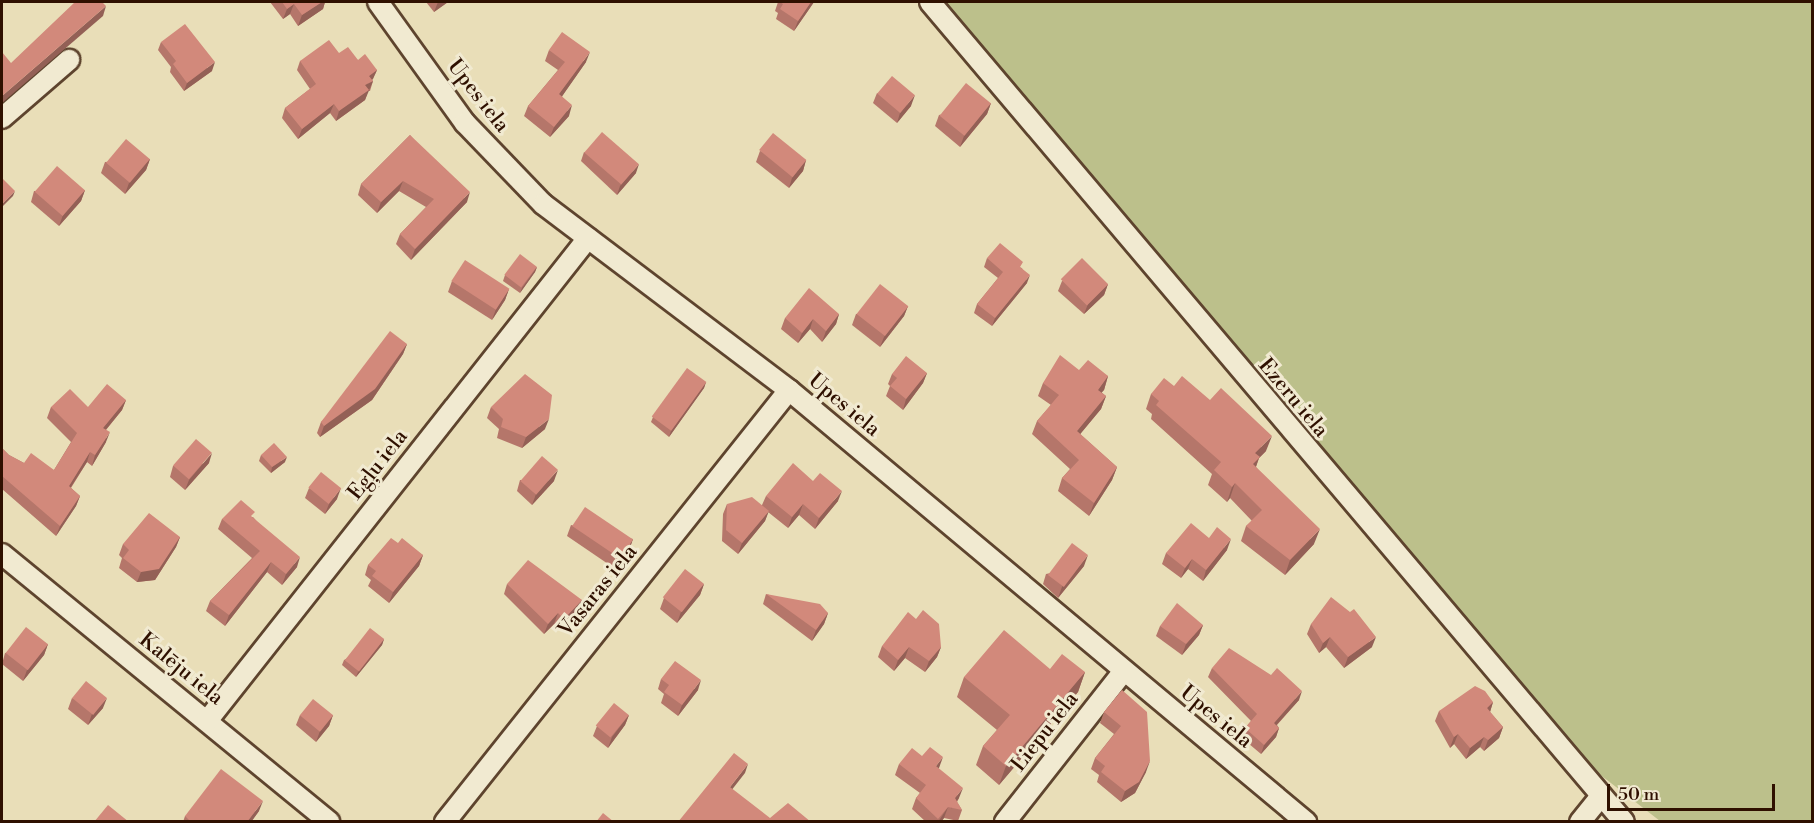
<!DOCTYPE html>
<html>
<head>
<meta charset="utf-8">
<style>
	body { margin:0 }
	#map { position:relative; width:1814px; height:823px; overflow:hidden; background:#e9deb8; font-family:"Libre Bodoni",serif }
	div>[style] { position:absolute }
	[style*='--x'] { left:calc(var(--x)*1px); top:calc(var(--y)*1px); width:calc(var(--w)*1px); rotate:calc(var(--a)*1deg) }
	.green>* { inset:0; background:#bcc08b }
	.roads { filter:drop-shadow(2px 0 #5e442e) drop-shadow(-2px 0 #5e442e) drop-shadow(0 2px #5e442e) drop-shadow(0 -2px #5e442e) }
	.street>* { height:20px; margin:-10px; padding:0 10px; transform-origin:10px; border-radius:10px; background:#f1ead1 }
	.wall>* { inset:0; background:#b5766a }
	.shaded-wall>* { inset:0; background:#936056 }
	.building>* { inset:0; background:#d2897b; transform-origin:0 0 }
	span { translate:-50% -50%; white-space:nowrap; text-align:center; line-height:1.15; -webkit-text-stroke:6px #f1ead1; paint-order:stroke }
	.street-label { font-size:21px; color:#2f1000 }
	.frame { position:absolute; inset:0; border:3px solid #2f1000; pointer-events:none }
	.scale { position:absolute; left:1607px; top:784px; width:168px; height:27px; box-sizing:border-box; border:3px solid #2f1000; border-top:0; padding-left:8px; font-size:18px; line-height:21px; white-space:nowrap; color:#2f1000; -webkit-text-stroke:4px #f1ead1; paint-order:stroke }
</style>
</head>
<body>
<div id="map">
	<div class="green">
		<div style="clip-path:polygon(945px 2px,1812px 2px,1812px 821px,1660px 821px,1576px 756px)"></div>
	</div>
	<div class="roads">
		<div class="street">
			<div style="--x:378;--y:2;--w:149;--a:54.3"></div>
			<div style="--x:465;--y:123;--w:112;--a:46.1"></div>
			<div style="--x:543;--y:204;--w:308;--a:37.1"></div>
			<div style="--x:789;--y:390;--w:674;--a:39.88"></div>
			<div style="--x:930;--y:2;--w:1074;--a:49.76"></div>
			<div style="--x:2;--y:118;--w:89;--a:-40.9"></div>
			<div style="--x:2;--y:554;--w:423;--a:39.3"></div>
			<div style="--x:207;--y:721;--w:615;--a:-51.73"></div>
			<div style="--x:445;--y:822;--w:552;--a:-51.47"></div>
			<div style="--x:1005;--y:822;--w:191;--a:-51.8"></div>
			<div style="--x:1580;--y:822;--w:33;--a:-51"></div>
		</div>
	</div>
	<div class="wall">
		<div style="clip-path:polygon(270px 2px,325px 2px,323px 9px,298px 26px,290px 14px,283px 19px)"></div>
		<div style="clip-path:polygon(426px 2px,448px 2px,434px 12px)"></div>
		<div style="clip-path:polygon(778px 2px,814px 2px,794px 31px,776px 19px,778px 13px,775px 11px)"></div>
		<div style="clip-path:polygon(161px 42px,212px 71px,184px 91px,170px 72px,171px 67px,158px 50px)"></div>
		<div style="clip-path:polygon(549px 50px,586px 62px,562px 96px,569px 116px,550px 137px,524px 116px,528px 106px,558px 70px,545px 61px)"></div>
		<div style="clip-path:polygon(339px 53px,358px 60px,377px 70px,372px 80px,373px 81px,370px 91px,368px 91px,365px 100px,336px 121px,330px 113px,298px 139px,282px 118px,285px 108px,310px 89px,297px 70px,300px 61px)"></div>
		<div style="clip-path:polygon(877px 93px,911px 106px,897px 123px,873px 103px)"></div>
		<div style="clip-path:polygon(991px 103px,987px 114px,960px 147px,935px 126px,939px 115px)"></div>
		<div style="clip-path:polygon(410px 135px,467px 202px,411px 260px,396px 244px,400px 234px,426px 207px,399px 191px,377px 213px,358px 195px,361px 184px)"></div>
		<div style="clip-path:polygon(760px 151px,806px 160px,803px 171px,789px 188px,756px 162px)"></div>
		<div style="clip-path:polygon(584px 152px,636px 173px,617px 195px,581px 161px)"></div>
		<div style="clip-path:polygon(150px 159px,146px 170px,125px 194px,101px 173px,105px 162px)"></div>
		<div style="clip-path:polygon(85px 190px,81px 201px,59px 226px,31px 202px,34px 191px)"></div>
		<div style="clip-path:polygon(987px 258px,1022px 268px,1027px 283px,992px 326px,974px 313px,977px 304px,998px 278px,984px 267px)"></div>
		<div style="clip-path:polygon(537px 267px,535px 272px,520px 293px,503px 281px,505px 275px)"></div>
		<div style="clip-path:polygon(452px 281px,509px 289px,505px 300px,492px 320px,448px 292px)"></div>
		<div style="clip-path:polygon(1062px 281px,1108px 284px,1104px 295px,1084px 314px,1058px 291px)"></div>
		<div style="clip-path:polygon(908px 306px,904px 316px,880px 347px,852px 325px,856px 314px)"></div>
		<div style="clip-path:polygon(839px 314px,836px 324px,822px 342px,810px 329px,798px 343px,781px 329px,785px 318px)"></div>
		<div style="clip-path:polygon(407px 344px,403px 354px,372px 400px,320px 437px,317px 433px,321px 422px)"></div>
		<div style="clip-path:polygon(1079px 370px,1108px 376px,1104px 390px,1101px 392px,1106px 396px,1101px 409px,1080px 434px,1117px 467px,1112px 480px,1089px 516px,1058px 491px,1062px 478px,1070px 469px,1032px 434px,1037px 421px,1051px 405px,1038px 396px,1043px 383px)"></div>
		<div style="clip-path:polygon(927px 373px,923px 383px,903px 410px,886px 396px,890px 386px,888px 384px,892px 374px)"></div>
		<div style="clip-path:polygon(706px 382px,704px 388px,669px 437px,651px 422px,653px 417px)"></div>
		<div style="clip-path:polygon(1174px 386px,1266px 451px,1259px 458px,1256px 467px,1314px 544px,1285px 575px,1241px 541px,1246px 526px,1252px 521px,1230px 498px,1227px 502px,1208px 485px,1212px 474px,1151px 419px,1152px 414px,1146px 409px,1151px 394px)"></div>
		<div style="clip-path:polygon(126px 400px,122px 410px,106px 430px,106px 442px,92px 466px,87px 462px,71px 488px,80px 496px,76px 506px,56px 536px,2px 489px,2px 448px,9px 455px,24px 463px,54px 470px,71px 442px,47px 418px,51px 407px,88px 407px)"></div>
		<div style="clip-path:polygon(491px 407px,545px 429px,522px 448px,497px 438px,499px 429px,487px 418px)"></div>
		<div style="clip-path:polygon(261px 455px,285px 462px,271px 473px,259px 461px)"></div>
		<div style="clip-path:polygon(209px 463px,185px 490px,170px 477px,173px 466px)"></div>
		<div style="clip-path:polygon(520px 480px,554px 481px,532px 505px,517px 491px)"></div>
		<div style="clip-path:polygon(309px 488px,337px 499px,325px 514px,305px 498px)"></div>
		<div style="clip-path:polygon(766px 496px,838px 501px,815px 529px,799px 515px,788px 528px,768px 512px,765px 521px,738px 554px,722px 541px,723px 514px,727px 504px,762px 505px)"></div>
		<div style="clip-path:polygon(253px 517px,297px 567px,282px 585px,267px 572px,225px 626px,206px 611px,210px 601px,252px 558px,218px 529px,222px 519px)"></div>
		<div style="clip-path:polygon(571px 525px,633px 539px,629px 550px,614px 568px,567px 536px)"></div>
		<div style="clip-path:polygon(180px 537px,176px 547px,155px 580px,137px 582px,119px 568px,122px 558px,119px 555px,123px 544px)"></div>
		<div style="clip-path:polygon(1209px 538px,1227px 550px,1203px 581px,1188px 569px,1181px 578px,1162px 564px,1166px 553px)"></div>
		<div style="clip-path:polygon(398px 543px,423px 555px,419px 566px,389px 603px,368px 586px,371px 580px,365px 575px,368px 565px)"></div>
		<div style="clip-path:polygon(1084px 566px,1058px 598px,1043px 584px,1046px 574px)"></div>
		<div style="clip-path:polygon(507px 584px,582px 600px,578px 610px,560px 629px,554px 624px,544px 634px,504px 594px)"></div>
		<div style="clip-path:polygon(704px 584px,700px 595px,677px 623px,660px 609px,664px 598px)"></div>
		<div style="clip-path:polygon(766px 594px,828px 613px,824px 624px,812px 641px,763px 604px)"></div>
		<div style="clip-path:polygon(1350px 612px,1372px 647px,1344px 668px,1326px 647px,1319px 653px,1307px 634px,1311px 624px)"></div>
		<div style="clip-path:polygon(1203px 625px,1199px 635px,1182px 655px,1156px 636px,1160px 626px)"></div>
		<div style="clip-path:polygon(384px 639px,382px 645px,356px 677px,342px 665px,344px 660px)"></div>
		<div style="clip-path:polygon(48px 644px,44px 655px,23px 681px,2px 664px,5px 653px)"></div>
		<div style="clip-path:polygon(882px 646px,941px 647px,937px 657px,925px 672px,905px 658px,894px 671px,878px 657px)"></div>
		<div style="clip-path:polygon(1212px 668px,1299px 700px,1277px 725px,1279px 728px,1276px 737px,1261px 754px,1242px 738px,1245px 728px,1251px 721px,1208px 677px)"></div>
		<div style="clip-path:polygon(1050px 669px,1085px 672px,1078px 692px,999px 785px,976px 765px,983px 746px,997px 730px,957px 697px,964px 677px)"></div>
		<div style="clip-path:polygon(661px 679px,698px 690px,678px 716px,661px 703px,664px 694px,658px 689px)"></div>
		<div style="clip-path:polygon(1122px 690px,1146px 772px,1135px 793px,1121px 802px,1097px 782px,1099px 775px,1091px 769px,1095px 758px,1114px 734px,1100px 723px,1104px 712px)"></div>
		<div style="clip-path:polygon(72px 698px,103px 708px,88px 725px,68px 709px)"></div>
		<div style="clip-path:polygon(1493px 702px,1490px 712px,1503px 727px,1499px 738px,1484px 751px,1480px 747px,1466px 759px,1454px 744px,1450px 748px,1435px 721px,1439px 711px)"></div>
		<div style="clip-path:polygon(300px 715px,333px 715px,329px 726px,316px 742px,296px 725px)"></div>
		<div style="clip-path:polygon(629px 715px,625px 725px,608px 748px,593px 736px,597px 726px)"></div>
		<div style="clip-path:polygon(899px 764px,939px 769px,959px 798px,957px 802px,962px 810px,958px 821px,944px 818px,941px 822px,926px 822px,912px 809px,916px 798px,920px 793px,895px 775px)"></div>
		<div style="clip-path:polygon(259px 811px,251px 822px,183px 822px,185px 816px)"></div>
	</div>
	<div class="shaded-wall">
		<div style="clip-path:polygon(322px 2px,325px 2px,323px 9px,298px 26px,302px 15px)"></div>
		<div style="clip-path:polygon(438px 2px,448px 2px,434px 12px)"></div>
		<div style="clip-path:polygon(811px 2px,814px 2px,794px 31px,798px 21px)"></div>
		<div style="clip-path:polygon(294px 4px,290px 14px,283px 19px,287px 9px)"></div>
		<div style="clip-path:polygon(106px 6px,103px 16px,2px 103px,2px 96px)"></div>
		<div style="clip-path:polygon(590px 52px,586px 62px,556px 105px,559px 94px)"></div>
		<div style="clip-path:polygon(215px 62px,212px 71px,184px 91px,187px 83px)"></div>
		<div style="clip-path:polygon(377px 70px,373px 79px,366px 85px,369px 76px)"></div>
		<div style="clip-path:polygon(373px 81px,365px 100px,336px 121px,339px 111px,365px 85px)"></div>
		<div style="clip-path:polygon(915px 95px,911px 106px,897px 123px,900px 113px)"></div>
		<div style="clip-path:polygon(991px 103px,987px 114px,960px 147px,964px 136px)"></div>
		<div style="clip-path:polygon(334px 104px,330px 113px,298px 139px,302px 129px)"></div>
		<div style="clip-path:polygon(572px 105px,569px 116px,550px 137px,554px 127px)"></div>
		<div style="clip-path:polygon(150px 159px,146px 170px,125px 194px,129px 183px)"></div>
		<div style="clip-path:polygon(806px 160px,803px 171px,789px 188px,792px 178px)"></div>
		<div style="clip-path:polygon(639px 164px,636px 173px,617px 195px,620px 186px)"></div>
		<div style="clip-path:polygon(403px 181px,399px 191px,377px 213px,381px 202px)"></div>
		<div style="clip-path:polygon(85px 190px,81px 201px,59px 226px,63px 215px)"></div>
		<div style="clip-path:polygon(15px 191px,13px 196px,2px 207px,2px 204px)"></div>
		<div style="clip-path:polygon(470px 192px,467px 202px,411px 260px,415px 249px)"></div>
		<div style="clip-path:polygon(537px 267px,535px 272px,520px 293px,522px 288px)"></div>
		<div style="clip-path:polygon(1030px 275px,1027px 283px,992px 326px,995px 318px)"></div>
		<div style="clip-path:polygon(1108px 284px,1104px 295px,1084px 314px,1088px 304px)"></div>
		<div style="clip-path:polygon(509px 289px,505px 300px,492px 320px,496px 309px)"></div>
		<div style="clip-path:polygon(908px 306px,904px 316px,880px 347px,884px 337px)"></div>
		<div style="clip-path:polygon(839px 314px,836px 324px,822px 342px,826px 331px)"></div>
		<div style="clip-path:polygon(813px 319px,810px 329px,798px 343px,802px 333px)"></div>
		<div style="clip-path:polygon(407px 344px,403px 354px,372px 400px,320px 437px,324px 426px)"></div>
		<div style="clip-path:polygon(927px 373px,923px 383px,903px 410px,906px 399px)"></div>
		<div style="clip-path:polygon(1108px 376px,1104px 390px,1093px 403px,1098px 390px)"></div>
		<div style="clip-path:polygon(706px 382px,704px 388px,669px 437px,671px 431px)"></div>
		<div style="clip-path:polygon(1106px 396px,1101px 409px,1072px 444px,1077px 431px)"></div>
		<div style="clip-path:polygon(126px 400px,122px 410px,99px 438px,103px 428px)"></div>
		<div style="clip-path:polygon(549px 419px,545px 429px,522px 448px,526px 437px)"></div>
		<div style="clip-path:polygon(110px 432px,106px 442px,92px 466px,95px 455px)"></div>
		<div style="clip-path:polygon(1272px 436px,1266px 451px,1259px 458px,1254px 472px,1248px 479px,1255px 453px)"></div>
		<div style="clip-path:polygon(90px 452px,87px 462px,65px 496px,69px 486px)"></div>
		<div style="clip-path:polygon(212px 453px,209px 463px,185px 490px,189px 480px)"></div>
		<div style="clip-path:polygon(287px 457px,285px 462px,271px 473px,272px 467px)"></div>
		<div style="clip-path:polygon(1117px 467px,1112px 480px,1089px 516px,1094px 503px)"></div>
		<div style="clip-path:polygon(558px 470px,554px 481px,532px 505px,536px 494px)"></div>
		<div style="clip-path:polygon(1235px 483px,1230px 498px,1227px 502px,1232px 487px)"></div>
		<div style="clip-path:polygon(341px 488px,337px 499px,325px 514px,329px 504px)"></div>
		<div style="clip-path:polygon(842px 491px,838px 501px,815px 529px,819px 518px)"></div>
		<div style="clip-path:polygon(80px 496px,76px 506px,56px 536px,60px 526px)"></div>
		<div style="clip-path:polygon(803px 504px,799px 515px,788px 528px,792px 517px)"></div>
		<div style="clip-path:polygon(769px 511px,765px 521px,738px 554px,742px 543px)"></div>
		<div style="clip-path:polygon(1320px 529px,1314px 544px,1285px 575px,1290px 560px)"></div>
		<div style="clip-path:polygon(180px 537px,176px 547px,155px 580px,137px 582px,141px 572px)"></div>
		<div style="clip-path:polygon(633px 539px,629px 550px,614px 568px,618px 558px)"></div>
		<div style="clip-path:polygon(1231px 539px,1227px 550px,1203px 581px,1206px 570px)"></div>
		<div style="clip-path:polygon(423px 555px,419px 566px,389px 603px,393px 592px)"></div>
		<div style="clip-path:polygon(1088px 555px,1084px 566px,1058px 598px,1062px 587px)"></div>
		<div style="clip-path:polygon(300px 557px,297px 567px,282px 585px,286px 574px)"></div>
		<div style="clip-path:polygon(1192px 559px,1188px 569px,1181px 578px,1185px 568px)"></div>
		<div style="clip-path:polygon(271px 562px,267px 572px,225px 626px,229px 615px)"></div>
		<div style="clip-path:polygon(704px 584px,700px 595px,677px 623px,681px 612px)"></div>
		<div style="clip-path:polygon(582px 600px,578px 610px,560px 629px,564px 619px)"></div>
		<div style="clip-path:polygon(558px 613px,554px 624px,544px 634px,548px 624px)"></div>
		<div style="clip-path:polygon(828px 613px,824px 624px,812px 641px,816px 630px)"></div>
		<div style="clip-path:polygon(1203px 625px,1199px 635px,1182px 655px,1186px 644px)"></div>
		<div style="clip-path:polygon(1330px 637px,1326px 647px,1319px 653px,1323px 643px)"></div>
		<div style="clip-path:polygon(1376px 637px,1372px 647px,1344px 668px,1348px 657px)"></div>
		<div style="clip-path:polygon(384px 639px,382px 645px,356px 677px,358px 672px)"></div>
		<div style="clip-path:polygon(48px 644px,44px 655px,23px 681px,27px 670px)"></div>
		<div style="clip-path:polygon(909px 647px,905px 658px,894px 671px,898px 660px)"></div>
		<div style="clip-path:polygon(941px 647px,937px 657px,925px 672px,929px 661px)"></div>
		<div style="clip-path:polygon(1085px 672px,1078px 692px,999px 785px,1006px 766px)"></div>
		<div style="clip-path:polygon(701px 680px,698px 690px,678px 716px,682px 705px)"></div>
		<div style="clip-path:polygon(1302px 691px,1299px 700px,1270px 732px,1274px 723px)"></div>
		<div style="clip-path:polygon(107px 698px,103px 708px,88px 725px,92px 714px)"></div>
		<div style="clip-path:polygon(1493px 702px,1490px 712px,1487px 708px)"></div>
		<div style="clip-path:polygon(333px 715px,329px 726px,316px 742px,320px 731px)"></div>
		<div style="clip-path:polygon(629px 715px,625px 725px,608px 748px,612px 737px)"></div>
		<div style="clip-path:polygon(1503px 727px,1499px 738px,1484px 751px,1488px 740px)"></div>
		<div style="clip-path:polygon(1279px 728px,1276px 737px,1261px 754px,1264px 745px)"></div>
		<div style="clip-path:polygon(1458px 734px,1454px 744px,1450px 748px,1454px 737px)"></div>
		<div style="clip-path:polygon(1484px 737px,1480px 747px,1466px 759px,1470px 748px)"></div>
		<div style="clip-path:polygon(943px 757px,939px 768px,932px 777px,936px 766px)"></div>
		<div style="clip-path:polygon(1150px 761px,1146px 772px,1135px 793px,1121px 802px,1125px 791px)"></div>
		<div style="clip-path:polygon(748px 764px,745px 773px,727px 796px,730px 787px)"></div>
		<div style="clip-path:polygon(963px 788px,959px 798px,951px 809px,955px 798px)"></div>
		<div style="clip-path:polygon(263px 801px,259px 811px,251px 822px,247px 822px)"></div>
		<div style="clip-path:polygon(948px 807px,944px 818px,941px 822px,938px 822px)"></div>
	</div>
	<div class="building">
		<div style="clip-path:polygon(75px 2px,102px 2px,106px 6px,2px 96px,2px 52px,11px 63px)"></div>
		<div style="clip-path:polygon(282px 2px,322px 2px,302px 15px,294px 4px,287px 9px)"></div>
		<div style="clip-path:polygon(780px 2px,811px 2px,798px 21px,780px 9px,783px 4px)"></div>
		<div style="clip-path:polygon(185px 24px,215px 62px,187px 83px,173px 64px,176px 61px,161px 42px)"></div>
		<div style="clip-path:polygon(562px 32px,590px 52px,559px 94px,572px 105px,554px 127px,528px 106px,565px 62px,549px 50px)"></div>
		<div style="clip-path:polygon(329px 40px,339px 53px,348px 47px,358px 60px,365px 54px,377px 70px,369px 76px,373px 81px,365px 85px,369px 90px,339px 111px,334px 104px,302px 129px,285px 108px,316px 84px,300px 61px)"></div>
		<div style="left:892px;top:76px;width:30px;height:23px;rotate:40deg"></div>
		<div style="left:966px;top:83px;width:32px;height:42px;rotate:39deg"></div>
		<div style="left:602px;top:132px;width:49px;height:27px;rotate:41deg"></div>
		<div style="left:773px;top:133px;width:43px;height:22px;rotate:39deg"></div>
		<div style="clip-path:polygon(410px 135px,470px 192px,415px 249px,400px 234px,434px 199px,403px 181px,381px 202px,361px 184px)"></div>
		<div style="left:126px;top:139px;width:31px;height:31px;rotate:40deg"></div>
		<div style="left:57px;top:166px;width:37px;height:34px;rotate:41deg"></div>
		<div style="clip-path:polygon(2px 178px,15px 191px,2px 204px)"></div>
		<div style="clip-path:polygon(1000px 243px,1023px 262px,1020px 267px,1030px 275px,995px 318px,977px 304px,1003px 272px,987px 258px)"></div>
		<div style="left:520px;top:254px;width:21px;height:26px;rotate:37deg"></div>
		<div style="left:1082px;top:258px;width:37px;height:30px;rotate:45deg"></div>
		<div style="left:465px;top:260px;width:53px;height:25px;rotate:33deg"></div>
		<div style="left:880px;top:284px;width:36px;height:38px;rotate:38deg"></div>
		<div style="clip-path:polygon(809px 288px,839px 314px,826px 331px,813px 319px,802px 333px,785px 318px)"></div>
		<div style="clip-path:polygon(390px 331px,407px 344px,375px 389px,324px 426px,321px 422px)"></div>
		<div style="clip-path:polygon(1060px 355px,1079px 370px,1088px 360px,1108px 376px,1098px 390px,1106px 396px,1077px 431px,1117px 467px,1094px 503px,1062px 478px,1079px 460px,1037px 421px,1059px 395px,1043px 383px)"></div>
		<div style="clip-path:polygon(906px 356px,927px 373px,906px 399px,890px 386px,897px 378px,892px 374px)"></div>
		<div style="left:687px;top:368px;width:24px;height:60px;rotate:36deg"></div>
		<div style="clip-path:polygon(525px 374px,552px 395px,549px 419px,526px 437px,501px 427px,503px 419px,491px 407px)"></div>
		<div style="clip-path:polygon(1182px 376px,1210px 400px,1221px 388px,1272px 436px,1255px 453px,1260px 457px,1253px 464px,1320px 529px,1290px 560px,1246px 526px,1262px 510px,1235px 483px,1232px 487px,1214px 470px,1221px 462px,1156px 405px,1159px 401px,1151px 394px,1164px 378px,1174px 386px)"></div>
		<div style="clip-path:polygon(107px 384px,126px 400px,103px 428px,110px 432px,95px 455px,90px 452px,69px 486px,80px 496px,60px 526px,2px 476px,2px 448px,9px 455px,24px 463px,31px 453px,54px 470px,77px 433px,51px 407px,70px 389px,88px 407px)"></div>
		<div style="left:196px;top:439px;width:21px;height:35px;rotate:41deg"></div>
		<div style="clip-path:polygon(274px 443px,287px 457px,272px 467px,261px 455px)"></div>
		<div style="left:542px;top:456px;width:21px;height:33px;rotate:41deg"></div>
		<div style="clip-path:polygon(793px 463px,813px 481px,820px 473px,842px 491px,819px 518px,803px 504px,792px 517px,766px 496px)"></div>
		<div style="left:321px;top:472px;width:26px;height:20px;rotate:39deg"></div>
		<div style="clip-path:polygon(752px 497px,769px 511px,742px 543px,726px 530px,727px 504px)"></div>
		<div style="clip-path:polygon(241px 500px,255px 512px,251px 516px,300px 557px,286px 574px,271px 562px,229px 615px,210px 601px,260px 551px,222px 519px)"></div>
		<div style="left:585px;top:507px;width:58px;height:23px;rotate:34deg"></div>
		<div style="clip-path:polygon(149px 513px,180px 537px,159px 569px,141px 572px,123px 558px,129px 550px,123px 544px)"></div>
		<div style="clip-path:polygon(1191px 523px,1209px 538px,1217px 527px,1231px 539px,1206px 570px,1192px 559px,1185px 568px,1166px 553px)"></div>
		<div style="clip-path:polygon(391px 538px,398px 543px,402px 538px,423px 555px,393px 592px,372px 576px,376px 571px,368px 565px)"></div>
		<div style="left:1072px;top:543px;width:20px;height:40px;rotate:37deg"></div>
		<div style="clip-path:polygon(528px 560px,582px 600px,564px 619px,558px 613px,548px 624px,507px 584px)"></div>
		<div style="left:685px;top:569px;width:24px;height:36px;rotate:38deg"></div>
		<div style="clip-path:polygon(766px 594px,820px 604px,828px 613px,816px 630px)"></div>
		<div style="clip-path:polygon(1331px 597px,1350px 612px,1354px 609px,1376px 637px,1348px 657px,1330px 637px,1323px 643px,1311px 624px)"></div>
		<div style="clip-path:polygon(1177px 603px,1203px 625px,1186px 644px,1160px 626px)"></div>
		<div style="clip-path:polygon(923px 610px,939px 624px,941px 647px,929px 661px,909px 647px,898px 660px,882px 646px,908px 612px,916px 619px)"></div>
		<div style="left:26px;top:627px;width:28px;height:33px;rotate:38deg"></div>
		<div style="left:370px;top:628px;width:18px;height:41px;rotate:38deg"></div>
		<div style="clip-path:polygon(1004px 630px,1050px 669px,1062px 654px,1085px 672px,1006px 766px,983px 746px,1010px 715px,964px 677px)"></div>
		<div style="clip-path:polygon(1229px 648px,1271px 675px,1277px 668px,1302px 691px,1274px 723px,1279px 728px,1264px 745px,1245px 728px,1257px 714px,1212px 668px)"></div>
		<div style="clip-path:polygon(675px 661px,701px 680px,682px 705px,664px 692px,669px 685px,661px 679px)"></div>
		<div style="left:86px;top:681px;width:27px;height:22px;rotate:39deg"></div>
		<div style="clip-path:polygon(1475px 686px,1485px 691px,1493px 702px,1487px 708px,1503px 727px,1488px 740px,1484px 737px,1470px 748px,1458px 734px,1454px 737px,1439px 711px)"></div>
		<div style="clip-path:polygon(1122px 690px,1147px 712px,1150px 761px,1139px 782px,1125px 791px,1101px 772px,1105px 766px,1095px 758px,1121px 726px,1104px 712px)"></div>
		<div style="left:313px;top:699px;width:26px;height:21px;rotate:39deg"></div>
		<div style="left:614px;top:703px;width:19px;height:29px;rotate:39deg"></div>
		<div style="clip-path:polygon(930px 747px,943px 757px,936px 766px,963px 788px,955px 798px,962px 810px,948px 807px,938px 819px,916px 798px,926px 785px,899px 764px,912px 748px,922px 756px)"></div>
		<div style="clip-path:polygon(734px 753px,748px 764px,730px 787px,770px 818px,788px 803px,811px 822px,678px 822px)"></div>
		<div style="clip-path:polygon(221px 769px,263px 801px,247px 822px,191px 822px,185px 816px)"></div>
		<div style="clip-path:polygon(108px 805px,129px 822px,94px 822px)"></div>
		<div style="clip-path:polygon(603px 813px,614px 822px,596px 822px)"></div>
	</div>
	<div class="street-label">
		<span style="left:478px;top:96px;rotate:52deg">Upes iela</span>
		<span style="left:1293px;top:398px;rotate:50deg">Ezeru iela</span>
		<span style="left:844px;top:405px;rotate:40deg">Upes iela</span>
		<span style="left:378px;top:465px;rotate:-52deg">Egļu iela</span>
		<span style="left:598px;top:591px;rotate:-51deg">Vasaras iela</span>
		<span style="left:181px;top:669px;rotate:39deg">Kalēju iela</span>
		<span style="left:1216px;top:717px;rotate:39deg">Upes iela</span>
		<span style="left:1045px;top:732px;rotate:-52deg">Liepu iela</span>
	</div>
	<div class="frame"></div>
	<div class="scale">50 m</div>
</div>
</body>
</html>
